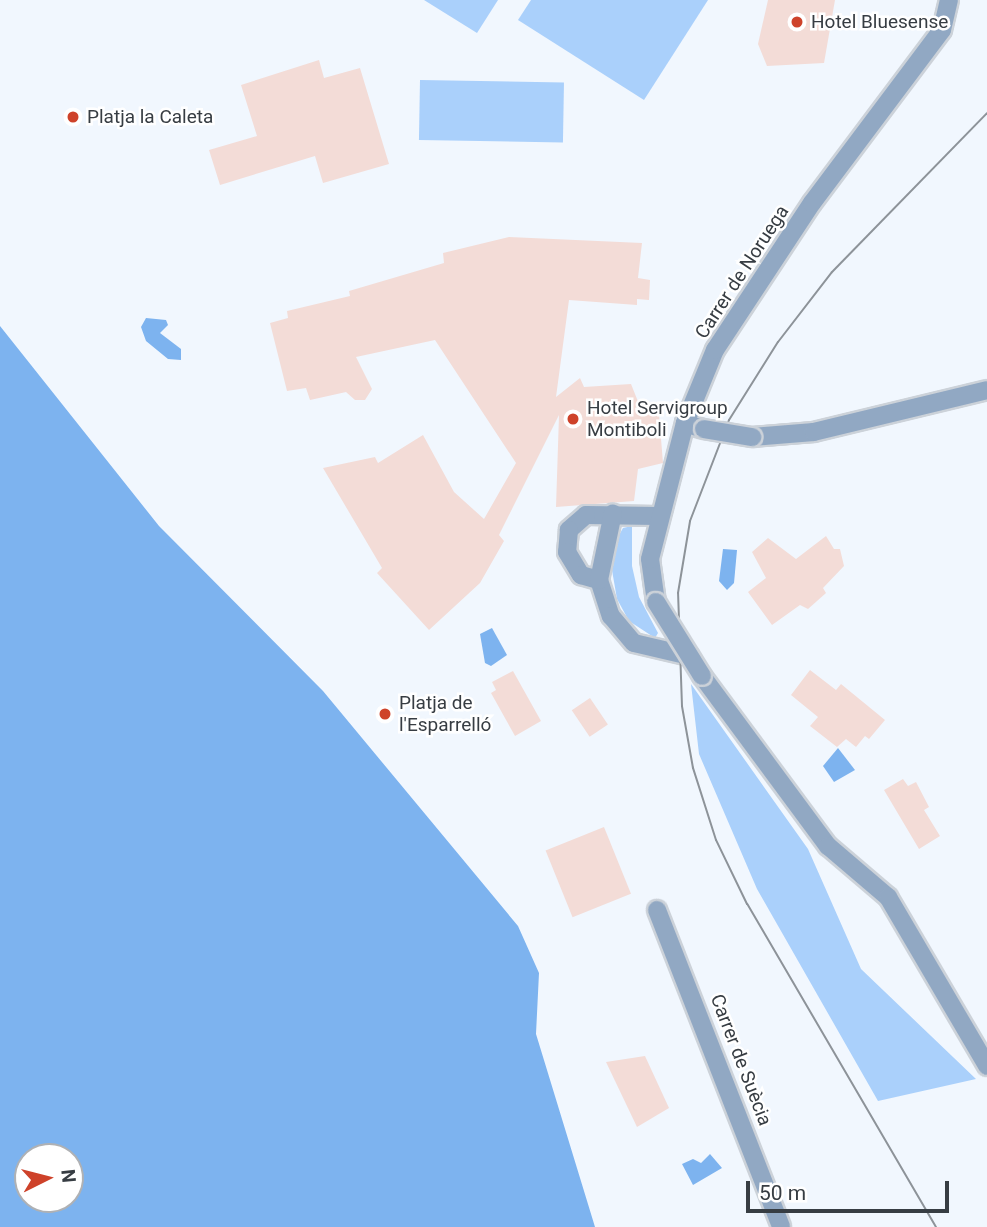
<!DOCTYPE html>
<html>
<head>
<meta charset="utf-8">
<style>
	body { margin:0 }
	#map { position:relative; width:987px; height:1227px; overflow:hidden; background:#f1f7fe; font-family:Roboto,sans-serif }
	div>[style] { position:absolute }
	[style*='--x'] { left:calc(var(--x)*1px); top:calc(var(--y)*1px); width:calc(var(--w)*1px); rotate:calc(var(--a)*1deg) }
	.green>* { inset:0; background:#aad0fb; transform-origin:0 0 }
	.water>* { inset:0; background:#7db3ef }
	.building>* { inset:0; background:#f3dcd7; transform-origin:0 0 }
	.roads { filter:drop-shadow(2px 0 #ccd2d9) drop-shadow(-2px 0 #ccd2d9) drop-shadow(0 2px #ccd2d9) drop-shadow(0 -2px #ccd2d9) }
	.minor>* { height:18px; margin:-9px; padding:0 9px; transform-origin:9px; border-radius:9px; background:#91a8c3 }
	.tertiary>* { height:18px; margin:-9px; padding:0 9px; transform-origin:9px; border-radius:9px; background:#91a8c3 }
	.tram>* { height:2px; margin:-1px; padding:0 1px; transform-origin:1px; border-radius:1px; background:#8d9399 }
	.bridges { filter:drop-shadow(2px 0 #ccd2d9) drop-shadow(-2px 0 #ccd2d9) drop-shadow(0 2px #ccd2d9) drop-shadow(0 -2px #ccd2d9) }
	.minor-bridge>* { height:18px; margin:-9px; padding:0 9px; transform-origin:9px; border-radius:9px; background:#91a8c3 }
	.tertiary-bridge>* { height:18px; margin:-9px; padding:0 9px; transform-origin:9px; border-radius:9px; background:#91a8c3 }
	.dots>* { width:19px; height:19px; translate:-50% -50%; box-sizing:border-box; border:4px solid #fff; border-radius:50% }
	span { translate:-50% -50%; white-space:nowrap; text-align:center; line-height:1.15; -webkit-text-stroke:5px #fff; paint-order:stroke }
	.poi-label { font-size:19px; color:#373d43 }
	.left { translate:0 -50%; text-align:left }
	.street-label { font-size:19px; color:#373d43 }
	.north { position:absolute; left:14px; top:1143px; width:70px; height:70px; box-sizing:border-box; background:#fff; border:2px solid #afb1b4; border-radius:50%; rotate:84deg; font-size:19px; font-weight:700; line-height:28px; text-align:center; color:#373d43 }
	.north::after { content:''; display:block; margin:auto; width:24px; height:32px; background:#ce422a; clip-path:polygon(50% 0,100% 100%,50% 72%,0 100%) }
	.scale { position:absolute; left:746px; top:1181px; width:203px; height:32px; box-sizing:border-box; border:4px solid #373d43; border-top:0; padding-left:9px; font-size:21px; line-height:24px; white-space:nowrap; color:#373d43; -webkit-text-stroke:5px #fff; paint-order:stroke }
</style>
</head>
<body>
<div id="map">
	<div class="green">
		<div style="clip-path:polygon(424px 0,498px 0,477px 33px)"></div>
		<div style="clip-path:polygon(531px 0,708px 0,644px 100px,518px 20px)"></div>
		<div style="left:420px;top:80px;width:144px;height:60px;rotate:1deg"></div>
		<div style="clip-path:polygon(632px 526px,632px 566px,639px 597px,658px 633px,655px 638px,629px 621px,617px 599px,609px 553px,623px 528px)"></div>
		<div style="clip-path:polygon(691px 684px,808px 849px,861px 969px,976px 1079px,878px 1101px,757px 889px,699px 754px)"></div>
	</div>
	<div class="water">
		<div style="clip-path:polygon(146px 318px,166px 320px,168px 325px,160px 333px,181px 349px,181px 360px,168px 359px,146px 341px,141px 327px)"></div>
		<div style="clip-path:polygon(evenodd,0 326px,159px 526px,323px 691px,518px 926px,539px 973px,536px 1034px,595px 1227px,0 1227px,0 326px,28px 1157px,70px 1157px,70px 1199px,28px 1199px,28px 1157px)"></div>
		<div style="clip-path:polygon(723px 549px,737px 550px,734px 583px,727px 590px,719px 581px)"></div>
		<div style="clip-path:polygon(492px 628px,507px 655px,491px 666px,485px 663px,480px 634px)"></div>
		<div style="clip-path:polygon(838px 748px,855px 770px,834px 782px,823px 766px)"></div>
		<div style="clip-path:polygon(710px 1154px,722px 1168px,693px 1185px,682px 1164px,693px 1159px,701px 1163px)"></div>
	</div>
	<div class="building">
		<div style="clip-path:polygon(768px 0,835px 0,824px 63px,767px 66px,758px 44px)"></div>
		<div style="clip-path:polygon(319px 60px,324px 78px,360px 68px,389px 164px,323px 183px,315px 156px,220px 185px,209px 150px,257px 136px,241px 85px)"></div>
		<div style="clip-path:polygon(509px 237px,642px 243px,638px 278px,650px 280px,649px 300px,637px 299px,637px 305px,569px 300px,556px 397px,580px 378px,584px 387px,631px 384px,639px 404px,658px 402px,663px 463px,638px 469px,634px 501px,556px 507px,559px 415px,499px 535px,504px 541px,480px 583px,429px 630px,377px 573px,382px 568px,323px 468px,375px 457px,378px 463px,423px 435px,454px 492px,484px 519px,516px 463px,435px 340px,356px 357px,372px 389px,365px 400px,355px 400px,346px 392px,310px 400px,306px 388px,287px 391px,270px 323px,288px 318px,287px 311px,350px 296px,349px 291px,444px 263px,443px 253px)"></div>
		<div style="clip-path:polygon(826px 536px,834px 549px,840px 549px,844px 566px,823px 588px,826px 593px,808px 609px,800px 605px,772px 625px,748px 592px,766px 578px,752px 552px,768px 538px,796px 559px)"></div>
		<div style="clip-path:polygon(810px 670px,836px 690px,841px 684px,885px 720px,869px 739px,865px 736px,856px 747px,846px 739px,837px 747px,810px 726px,818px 717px,791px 695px)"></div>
		<div style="clip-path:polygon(513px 671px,541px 721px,515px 736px,491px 693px,496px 690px,492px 682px)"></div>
		<div style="left:590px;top:698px;width:32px;height:22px;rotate:56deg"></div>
		<div style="clip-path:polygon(903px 779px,908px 786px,916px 782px,929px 807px,924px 810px,940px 836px,919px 849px,884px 790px)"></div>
		<div style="left:604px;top:827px;width:72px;height:63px;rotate:68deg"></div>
		<div style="clip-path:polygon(645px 1056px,669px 1108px,637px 1127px,606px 1062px)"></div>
	</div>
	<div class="roads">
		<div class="minor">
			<div style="--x:700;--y:428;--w:16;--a:-162"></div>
			<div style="--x:685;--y:423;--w:79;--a:-67.7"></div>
			<div style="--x:715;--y:350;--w:176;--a:-56.6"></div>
			<div style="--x:812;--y:203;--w:216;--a:-53.1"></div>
			<div style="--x:942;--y:30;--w:31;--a:-77"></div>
			<div style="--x:752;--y:437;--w:62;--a:-4.6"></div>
			<div style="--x:814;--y:432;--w:178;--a:-13.6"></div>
			<div style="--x:657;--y:910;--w:340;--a:68.6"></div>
		</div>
		<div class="tertiary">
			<div style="--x:658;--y:516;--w:72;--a:-179.2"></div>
			<div style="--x:586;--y:515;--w:23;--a:139"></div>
			<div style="--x:569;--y:530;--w:22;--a:95"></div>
			<div style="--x:567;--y:552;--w:27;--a:59"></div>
			<div style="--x:581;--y:575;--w:19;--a:16"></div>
			<div style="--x:599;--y:580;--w:38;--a:72"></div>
			<div style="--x:611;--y:616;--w:35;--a:50"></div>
			<div style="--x:634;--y:643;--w:57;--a:13.1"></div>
			<div style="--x:599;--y:580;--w:68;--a:-78.2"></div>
			<div style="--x:656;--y:602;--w:43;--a:-97.9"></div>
			<div style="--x:650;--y:559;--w:140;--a:-75.6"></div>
			<div style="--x:702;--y:676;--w:212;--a:53.5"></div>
			<div style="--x:828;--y:846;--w:79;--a:40.4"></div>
			<div style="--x:888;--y:897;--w:196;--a:59.6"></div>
		</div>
	</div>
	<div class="tram">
		<div style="--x:936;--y:1227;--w:374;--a:-120.3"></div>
		<div style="--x:747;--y:904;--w:71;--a:-115.8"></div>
		<div style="--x:716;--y:840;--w:76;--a:-107.7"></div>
		<div style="--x:693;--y:768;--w:63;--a:-100.1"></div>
		<div style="--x:682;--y:706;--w:113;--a:-92"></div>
		<div style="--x:678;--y:593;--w:73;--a:-80.5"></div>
		<div style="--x:690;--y:521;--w:108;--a:-68.9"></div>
		<div style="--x:729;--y:420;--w:92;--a:-57.9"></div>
		<div style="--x:778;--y:342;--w:88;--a:-52.4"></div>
		<div style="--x:832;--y:272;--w:222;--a:-45.7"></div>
	</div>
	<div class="bridges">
		<div class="minor-bridge">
			<div style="--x:704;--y:429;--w:49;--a:9.5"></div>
		</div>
		<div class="tertiary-bridge">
			<div style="--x:656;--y:602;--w:87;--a:58.1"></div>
		</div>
	</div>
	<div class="dots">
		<div style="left:797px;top:22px;background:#ce422a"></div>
		<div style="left:73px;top:117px;background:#ce422a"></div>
		<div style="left:573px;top:419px;background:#ce422a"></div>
		<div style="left:385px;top:714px;background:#ce422a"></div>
	</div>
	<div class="poi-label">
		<span class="left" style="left:811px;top:22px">Hotel Bluesense</span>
		<span class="left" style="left:87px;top:117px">Platja la Caleta</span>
		<span class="left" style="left:587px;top:419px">Hotel Servigroup<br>Montiboli</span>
		<span class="left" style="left:399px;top:714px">Platja de<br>l'Esparrelló</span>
	</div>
	<div class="street-label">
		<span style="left:742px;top:272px;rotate:-57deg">Carrer de Noruega</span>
		<span style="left:741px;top:1060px;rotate:69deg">Carrer de Suècia</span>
	</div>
	<div class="north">N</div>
	<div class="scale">50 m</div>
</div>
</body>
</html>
